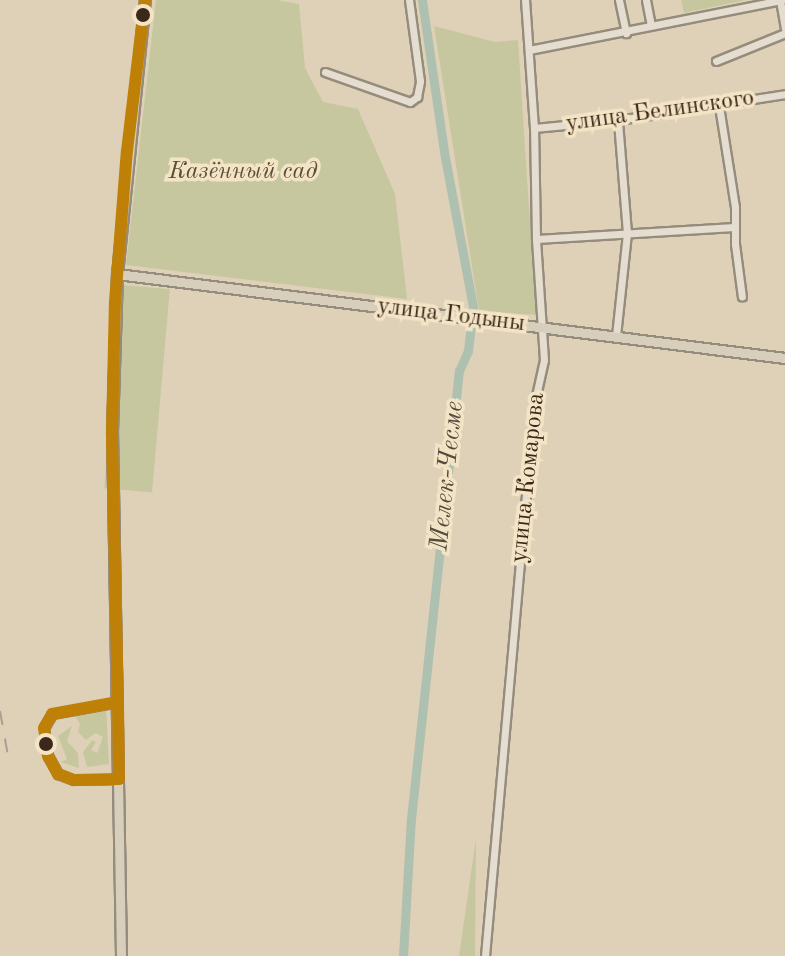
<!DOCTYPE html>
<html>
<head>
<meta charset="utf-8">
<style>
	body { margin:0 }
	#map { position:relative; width:785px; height:956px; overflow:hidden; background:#ded1b7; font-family:"Old Standard TT",serif }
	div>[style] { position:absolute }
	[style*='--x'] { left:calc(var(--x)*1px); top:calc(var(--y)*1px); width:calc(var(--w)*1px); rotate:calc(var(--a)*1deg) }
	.green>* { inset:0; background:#c6c79f; transform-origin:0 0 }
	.river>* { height:9px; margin:-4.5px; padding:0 4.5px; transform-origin:4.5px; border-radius:4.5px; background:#aec0af }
	.roads { filter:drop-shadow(2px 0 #958c7c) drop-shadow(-2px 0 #958c7c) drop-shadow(0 2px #958c7c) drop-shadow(0 -2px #958c7c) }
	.minor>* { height:7px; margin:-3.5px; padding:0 3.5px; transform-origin:3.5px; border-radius:3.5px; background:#e4ddd0 }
	.major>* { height:9px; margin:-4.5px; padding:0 4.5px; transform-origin:4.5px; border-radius:4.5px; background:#d8cebc }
	.rail>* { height:2px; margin-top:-1px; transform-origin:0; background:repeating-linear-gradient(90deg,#a7a094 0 14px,transparent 0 28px) }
	.bus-1>* { height:12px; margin:-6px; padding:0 6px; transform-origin:6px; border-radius:6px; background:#bf8008 }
	.dots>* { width:22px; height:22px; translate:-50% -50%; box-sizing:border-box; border:4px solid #f4e4c6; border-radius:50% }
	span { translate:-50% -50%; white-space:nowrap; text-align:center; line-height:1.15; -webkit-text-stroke:7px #f4e4c6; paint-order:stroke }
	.street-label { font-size:24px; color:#3b281a }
	.park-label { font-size:24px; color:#594e36; font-style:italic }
	.water-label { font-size:26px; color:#534c3e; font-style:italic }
</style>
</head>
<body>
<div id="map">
	<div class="green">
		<div style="clip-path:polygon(156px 0,277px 0,299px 4px,305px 68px,323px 102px,358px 109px,395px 194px,407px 299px,126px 265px)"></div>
		<div style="clip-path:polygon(681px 0,746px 0,684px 13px)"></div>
		<div style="clip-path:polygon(434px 26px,495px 42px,518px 40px,536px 315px,479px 311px)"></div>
		<div style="left:122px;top:285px;width:48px;height:204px;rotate:5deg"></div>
		<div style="clip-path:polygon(106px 707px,109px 764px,87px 767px,83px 752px,92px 740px,96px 742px,91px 750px,97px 753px,103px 737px,95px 733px,86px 740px,78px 732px,80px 724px,74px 714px)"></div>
		<div style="clip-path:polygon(72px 726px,67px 741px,78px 753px,79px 768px,61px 762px,67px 759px,58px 736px)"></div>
		<div style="clip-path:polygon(476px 839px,475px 956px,459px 956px)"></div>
	</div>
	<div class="river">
		<div style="--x:403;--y:956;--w:137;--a:-86.7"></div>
		<div style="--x:411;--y:819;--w:451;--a:-83.9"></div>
		<div style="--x:459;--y:371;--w:22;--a:-66"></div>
		<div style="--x:468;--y:351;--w:44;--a:-83.5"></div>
		<div style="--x:473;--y:307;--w:152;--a:-100.6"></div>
		<div style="--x:445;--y:158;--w:160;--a:-98.3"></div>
	</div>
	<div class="roads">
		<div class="minor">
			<div style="--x:619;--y:0;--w:34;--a:78"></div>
			<div style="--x:646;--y:0;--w:26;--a:79"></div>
			<div style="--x:780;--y:0;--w:29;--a:80"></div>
			<div style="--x:529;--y:50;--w:257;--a:-11.2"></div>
			<div style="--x:716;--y:61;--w:74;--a:-22.1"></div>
			<div style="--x:325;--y:72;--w:90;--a:19.4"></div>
			<div style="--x:410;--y:102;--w:9;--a:-36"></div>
			<div style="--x:417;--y:97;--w:16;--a:-79"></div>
			<div style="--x:420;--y:81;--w:82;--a:-97.7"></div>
			<div style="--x:719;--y:106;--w:102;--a:81"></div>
			<div style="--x:735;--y:207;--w:37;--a:90"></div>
			<div style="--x:735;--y:244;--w:53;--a:82.5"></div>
			<div style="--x:534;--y:128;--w:84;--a:-5.4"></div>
			<div style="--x:618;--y:120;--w:169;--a:-8.8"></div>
			<div style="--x:536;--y:239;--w:199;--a:-3.5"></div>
			<div style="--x:616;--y:336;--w:104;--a:-83.9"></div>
			<div style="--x:627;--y:233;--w:113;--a:-94.6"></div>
			<div style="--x:118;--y:702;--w:67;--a:169.7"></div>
			<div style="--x:52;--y:714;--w:16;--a:120"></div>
			<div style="--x:44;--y:728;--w:28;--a:82"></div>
			<div style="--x:48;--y:756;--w:21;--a:61"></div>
			<div style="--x:58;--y:774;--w:17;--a:21"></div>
			<div style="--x:74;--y:780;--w:45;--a:-1.3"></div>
			<div style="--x:485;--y:956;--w:553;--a:-84.92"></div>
			<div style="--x:534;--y:405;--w:46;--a:-77.5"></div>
			<div style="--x:544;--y:360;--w:121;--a:-93.8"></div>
			<div style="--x:536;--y:239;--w:111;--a:-91"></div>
			<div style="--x:534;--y:128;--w:128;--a:-94"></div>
		</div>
		<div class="major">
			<div style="--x:117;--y:274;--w:673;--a:7.17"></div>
			<div style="--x:121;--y:956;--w:524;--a:-90.98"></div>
			<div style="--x:112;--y:432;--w:158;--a:-88.2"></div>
			<div style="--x:117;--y:274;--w:275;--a:-84.2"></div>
		</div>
	</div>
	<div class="rail">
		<div style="--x:0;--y:711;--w:46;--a:79.9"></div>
	</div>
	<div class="bus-1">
		<div style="--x:118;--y:702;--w:77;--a:89.3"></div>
		<div style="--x:119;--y:779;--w:45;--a:178.7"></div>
		<div style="--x:74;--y:780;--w:17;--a:-159"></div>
		<div style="--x:58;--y:774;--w:21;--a:-119"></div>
		<div style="--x:48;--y:756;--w:28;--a:-98"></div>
		<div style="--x:44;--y:728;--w:16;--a:-60"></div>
		<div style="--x:52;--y:714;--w:67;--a:-10.3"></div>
		<div style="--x:118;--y:702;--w:270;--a:-91.3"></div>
		<div style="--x:112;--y:432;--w:130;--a:-88.7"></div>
		<div style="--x:115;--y:302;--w:151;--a:-85.5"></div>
		<div style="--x:127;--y:151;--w:152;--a:-83.2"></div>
	</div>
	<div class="dots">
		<div style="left:143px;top:15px;background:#3b281a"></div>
		<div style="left:46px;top:744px;background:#3b281a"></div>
	</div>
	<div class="street-label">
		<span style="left:660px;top:112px;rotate:-8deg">улица Белинского</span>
		<span style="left:451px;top:316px;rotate:7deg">улица Годыны</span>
		<span style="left:529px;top:478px;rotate:-84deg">улица Комарова</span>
	</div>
	<div class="park-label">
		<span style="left:243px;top:173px">Казённый сад</span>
	</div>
	<div class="water-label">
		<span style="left:448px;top:476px;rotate:-84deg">Мелек-Чесме</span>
	</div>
</div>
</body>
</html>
